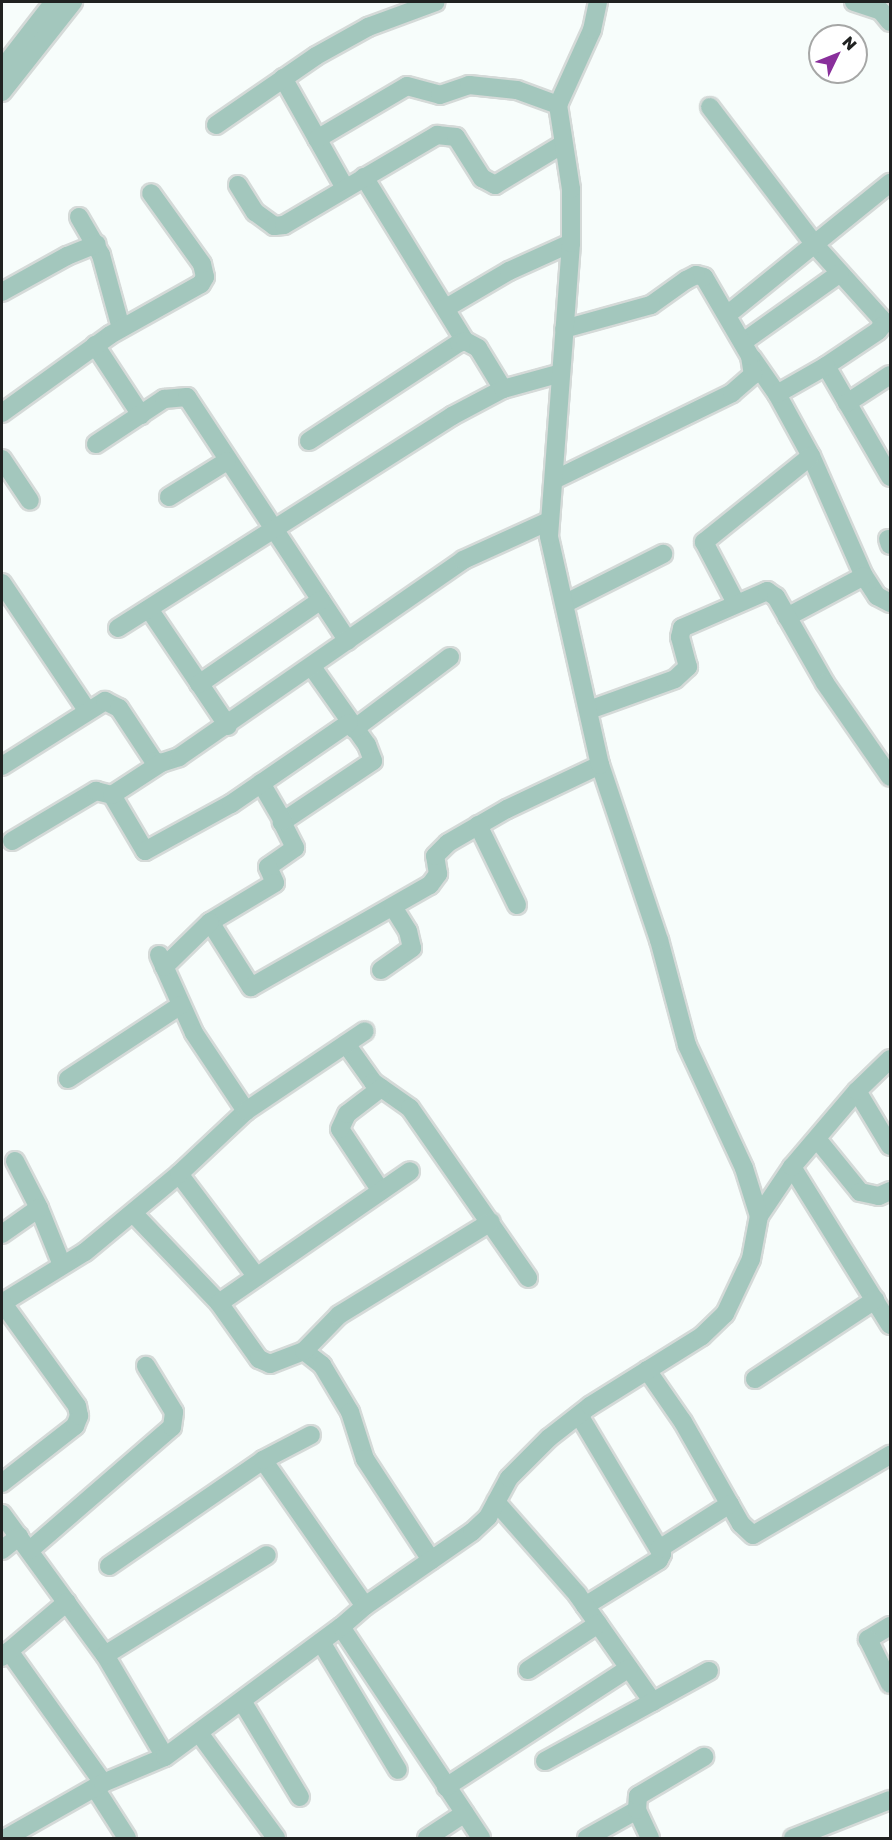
<!DOCTYPE html>
<html>
<head>
<meta charset="utf-8">
<style>
	body { margin:0 }
	#map { position:relative; width:892px; height:1840px; overflow:hidden; background:#f7fdfb; font-family:"Golos Text",sans-serif }
	div>[style] { position:absolute }
	[style*='--x'] { left:calc(var(--x)*1px); top:calc(var(--y)*1px); width:calc(var(--w)*1px); rotate:calc(var(--a)*1deg) }
	.roads { filter:drop-shadow(2px 0 #d5dad8) drop-shadow(-2px 0 #d5dad8) drop-shadow(0 2px #d5dad8) drop-shadow(0 -2px #d5dad8) }
	.minor>* { height:18px; margin:-9px; padding:0 9px; transform-origin:9px; border-radius:9px; background:#a3c7bd }
	span { translate:-50% -50%; white-space:nowrap; text-align:center; line-height:1.15; -webkit-text-stroke:6px #fff; paint-order:stroke }
	.frame { position:absolute; inset:0; border:3px solid #202221; pointer-events:none }
	.north { position:absolute; left:808px; top:24px; width:60px; height:60px; box-sizing:border-box; background:#fff; border:2px solid #a6a7a6; border-radius:50%; rotate:47deg; font-size:16px; font-weight:700; line-height:24px; text-align:center; color:#202221 }
	.north::after { content:''; display:block; margin:auto; width:21px; height:27px; background:#892f9b; clip-path:polygon(50% 0,100% 100%,50% 72%,0 100%) }
</style>
</head>
<body>
<div id="map">
	<div class="roads">
		<div class="minor">
			<div style="--x:854;--y:2;--w:28;--a:18"></div>
			<div style="--x:881;--y:11;--w:14;--a:51"></div>
			<div style="--x:2;--y:69;--w:85;--a:-52.2"></div>
			<div style="--x:283;--y:78;--w:126;--a:60.6"></div>
			<div style="--x:2;--y:92;--w:115;--a:-51.7"></div>
			<div style="--x:710;--y:107;--w:173;--a:52.7"></div>
			<div style="--x:815;--y:245;--w:98;--a:47.9"></div>
			<div style="--x:881;--y:318;--w:8;--a:83"></div>
			<div style="--x:882;--y:326;--w:6;--a:129"></div>
			<div style="--x:878;--y:331;--w:63;--a:146.1"></div>
			<div style="--x:826;--y:366;--w:128;--a:60"></div>
			<div style="--x:216;--y:125;--w:121;--a:-34.6"></div>
			<div style="--x:316;--y:56;--w:60;--a:-29.1"></div>
			<div style="--x:368;--y:27;--w:72;--a:-20.2"></div>
			<div style="--x:317;--y:139;--w:104;--a:-30.5"></div>
			<div style="--x:407;--y:86;--w:34;--a:15"></div>
			<div style="--x:440;--y:95;--w:31;--a:-19"></div>
			<div style="--x:469;--y:85;--w:48;--a:5.9"></div>
			<div style="--x:517;--y:90;--w:44;--a:20.1"></div>
			<div style="--x:364;--y:177;--w:193;--a:58.4"></div>
			<div style="--x:238;--y:185;--w:32;--a:58"></div>
			<div style="--x:255;--y:212;--w:24;--a:36"></div>
			<div style="--x:274;--y:226;--w:10;--a:-6"></div>
			<div style="--x:284;--y:225;--w:178;--a:-30.5"></div>
			<div style="--x:437;--y:135;--w:19;--a:6"></div>
			<div style="--x:456;--y:137;--w:49;--a:57.6"></div>
			<div style="--x:482;--y:178;--w:15;--a:28"></div>
			<div style="--x:495;--y:185;--w:79;--a:-31.1"></div>
			<div style="--x:79;--y:217;--w:44;--a:59.9"></div>
			<div style="--x:101;--y:255;--w:76;--a:74.7"></div>
			<div style="--x:2;--y:292;--w:74;--a:-29"></div>
			<div style="--x:67;--y:256;--w:32;--a:-22"></div>
			<div style="--x:446;--y:308;--w:73;--a:-30.4"></div>
			<div style="--x:509;--y:271;--w:68;--a:-24.3"></div>
			<div style="--x:727;--y:315;--w:210;--a:-39"></div>
			<div style="--x:743;--y:342;--w:119;--a:-35.4"></div>
			<div style="--x:95;--y:345;--w:84;--a:56.7"></div>
			<div style="--x:752;--y:358;--w:44;--a:55.2"></div>
			<div style="--x:777;--y:394;--w:71;--a:61.3"></div>
			<div style="--x:811;--y:456;--w:131;--a:66.2"></div>
			<div style="--x:864;--y:576;--w:24;--a:57"></div>
			<div style="--x:877;--y:596;--w:15;--a:28"></div>
			<div style="--x:777;--y:394;--w:56;--a:-29.7"></div>
			<div style="--x:847;--y:403;--w:51;--a:-33.1"></div>
			<div style="--x:2;--y:413;--w:133;--a:-35.8"></div>
			<div style="--x:110;--y:335;--w:104;--a:-29.3"></div>
			<div style="--x:201;--y:284;--w:8;--a:-60"></div>
			<div style="--x:205;--y:277;--w:13;--a:-103"></div>
			<div style="--x:202;--y:264;--w:87;--a:-125.7"></div>
			<div style="--x:309;--y:441;--w:179;--a:-33.2"></div>
			<div style="--x:459;--y:343;--w:6;--a:-18"></div>
			<div style="--x:465;--y:341;--w:15;--a:28"></div>
			<div style="--x:478;--y:348;--w:48;--a:58.6"></div>
			<div style="--x:96;--y:444;--w:82;--a:-33.5"></div>
			<div style="--x:164;--y:399;--w:23;--a:-5"></div>
			<div style="--x:187;--y:397;--w:292;--a:56.6"></div>
			<div style="--x:2;--y:459;--w:50;--a:56.3"></div>
			<div style="--x:556;--y:479;--w:196;--a:-26"></div>
			<div style="--x:732;--y:393;--w:28;--a:-41"></div>
			<div style="--x:753;--y:375;--w:19;--a:-99"></div>
			<div style="--x:750;--y:356;--w:91;--a:-120.2"></div>
			<div style="--x:704;--y:277;--w:8;--a:-166"></div>
			<div style="--x:696;--y:275;--w:11;--a:153"></div>
			<div style="--x:686;--y:280;--w:43;--a:144.5"></div>
			<div style="--x:651;--y:305;--w:90;--a:164.6"></div>
			<div style="--x:169;--y:497;--w:68;--a:-31.8"></div>
			<div style="--x:888;--y:539;--w:6;--a:72"></div>
			<div style="--x:2;--y:583;--w:153;--a:56.2"></div>
			<div style="--x:566;--y:603;--w:109;--a:-26.8"></div>
			<div style="--x:736;--y:603;--w:69;--a:-117.7"></div>
			<div style="--x:704;--y:542;--w:137;--a:-38.8"></div>
			<div style="--x:149;--y:609;--w:141;--a:56"></div>
			<div style="--x:787;--y:617;--w:87;--a:-28"></div>
			<div style="--x:118;--y:628;--w:396;--a:-32.4"></div>
			<div style="--x:452;--y:416;--w:58;--a:-27.9"></div>
			<div style="--x:503;--y:389;--w:60;--a:-15.4"></div>
			<div style="--x:312;--y:667;--w:95;--a:54.8"></div>
			<div style="--x:367;--y:745;--w:17;--a:69"></div>
			<div style="--x:373;--y:761;--w:110;--a:146.2"></div>
			<div style="--x:282;--y:822;--w:29;--a:63"></div>
			<div style="--x:295;--y:848;--w:33;--a:145"></div>
			<div style="--x:268;--y:867;--w:17;--a:66"></div>
			<div style="--x:275;--y:883;--w:76;--a:149"></div>
			<div style="--x:210;--y:922;--w:77;--a:57.8"></div>
			<div style="--x:251;--y:987;--w:206;--a:-29.7"></div>
			<div style="--x:430;--y:885;--w:14;--a:-54"></div>
			<div style="--x:438;--y:874;--w:18;--a:-99"></div>
			<div style="--x:435;--y:856;--w:18;--a:-45"></div>
			<div style="--x:448;--y:843;--w:68;--a:-30"></div>
			<div style="--x:507;--y:809;--w:103;--a:-25.3"></div>
			<div style="--x:199;--y:684;--w:148;--a:-34.5"></div>
			<div style="--x:589;--y:710;--w:91;--a:-19.8"></div>
			<div style="--x:675;--y:679;--w:18;--a:-43"></div>
			<div style="--x:688;--y:667;--w:31;--a:-105"></div>
			<div style="--x:680;--y:637;--w:9;--a:-77"></div>
			<div style="--x:682;--y:628;--w:93;--a:-23.5"></div>
			<div style="--x:767;--y:591;--w:11;--a:34"></div>
			<div style="--x:776;--y:597;--w:99;--a:60.3"></div>
			<div style="--x:825;--y:683;--w:114;--a:55.3"></div>
			<div style="--x:354;--y:729;--w:120;--a:-36.9"></div>
			<div style="--x:2;--y:766;--w:122;--a:-32.3"></div>
			<div style="--x:105;--y:701;--w:16;--a:27"></div>
			<div style="--x:119;--y:708;--w:64;--a:56.6"></div>
			<div style="--x:154;--y:761;--w:7;--a:16"></div>
			<div style="--x:161;--y:763;--w:19;--a:-18"></div>
			<div style="--x:179;--y:757;--w:346;--a:-34.7"></div>
			<div style="--x:463;--y:560;--w:94;--a:-24.4"></div>
			<div style="--x:261;--y:783;--w:44;--a:59.9"></div>
			<div style="--x:112;--y:795;--w:65;--a:59.5"></div>
			<div style="--x:145;--y:851;--w:98;--a:-28.7"></div>
			<div style="--x:231;--y:804;--w:143;--a:-34.5"></div>
			<div style="--x:478;--y:825;--w:89;--a:64"></div>
			<div style="--x:12;--y:841;--w:98;--a:-30.8"></div>
			<div style="--x:96;--y:791;--w:16;--a:14"></div>
			<div style="--x:112;--y:795;--w:59;--a:-33.1"></div>
			<div style="--x:159;--y:955;--w:85;--a:65.8"></div>
			<div style="--x:194;--y:1033;--w:94;--a:56.3"></div>
			<div style="--x:164;--y:967;--w:64;--a:-44.4"></div>
			<div style="--x:381;--y:970;--w:38;--a:-35"></div>
			<div style="--x:412;--y:948;--w:17;--a:-103"></div>
			<div style="--x:408;--y:931;--w:28;--a:-122"></div>
			<div style="--x:346;--y:1044;--w:47;--a:54.6"></div>
			<div style="--x:373;--y:1082;--w:45;--a:35.1"></div>
			<div style="--x:410;--y:1108;--w:207;--a:55.2"></div>
			<div style="--x:68;--y:1079;--w:135;--a:-33.2"></div>
			<div style="--x:857;--y:1091;--w:64;--a:59"></div>
			<div style="--x:817;--y:1139;--w:68;--a:50.9"></div>
			<div style="--x:860;--y:1192;--w:19;--a:12"></div>
			<div style="--x:879;--y:1196;--w:12;--a:-24"></div>
			<div style="--x:15;--y:1161;--w:53;--a:62.9"></div>
			<div style="--x:39;--y:1208;--w:61;--a:68"></div>
			<div style="--x:792;--y:1167;--w:186;--a:58.2"></div>
			<div style="--x:179;--y:1174;--w:129;--a:52.9"></div>
			<div style="--x:381;--y:1191;--w:74;--a:-123.5"></div>
			<div style="--x:340;--y:1129;--w:17;--a:-65"></div>
			<div style="--x:347;--y:1114;--w:43;--a:-37.4"></div>
			<div style="--x:133;--y:1213;--w:124;--a:46.3"></div>
			<div style="--x:219;--y:1303;--w:69;--a:54.5"></div>
			<div style="--x:259;--y:1359;--w:12;--a:24"></div>
			<div style="--x:270;--y:1364;--w:36;--a:-21"></div>
			<div style="--x:304;--y:1351;--w:23;--a:38"></div>
			<div style="--x:322;--y:1365;--w:55;--a:59.2"></div>
			<div style="--x:350;--y:1412;--w:49;--a:72.3"></div>
			<div style="--x:365;--y:1459;--w:121;--a:56.8"></div>
			<div style="--x:759;--y:1216;--w:59;--a:-56"></div>
			<div style="--x:792;--y:1167;--w:100;--a:-49.5"></div>
			<div style="--x:857;--y:1091;--w:46;--a:-44.1"></div>
			<div style="--x:2;--y:1234;--w:45;--a:-35.1"></div>
			<div style="--x:2;--y:1303;--w:97;--a:-31.6"></div>
			<div style="--x:85;--y:1252;--w:122;--a:-39.7"></div>
			<div style="--x:179;--y:1174;--w:92;--a:-43.2"></div>
			<div style="--x:246;--y:1111;--w:143;--a:-33.9"></div>
			<div style="--x:219;--y:1303;--w:232;--a:-34.6"></div>
			<div style="--x:304;--y:1351;--w:50;--a:-45.8"></div>
			<div style="--x:339;--y:1315;--w:178;--a:-31.5"></div>
			<div style="--x:647;--y:1370;--w:63;--a:55.3"></div>
			<div style="--x:683;--y:1422;--w:117;--a:60.4"></div>
			<div style="--x:741;--y:1524;--w:16;--a:43"></div>
			<div style="--x:753;--y:1535;--w:159;--a:-30.3"></div>
			<div style="--x:755;--y:1379;--w:144;--a:-33.4"></div>
			<div style="--x:579;--y:1415;--w:162;--a:59.2"></div>
			<div style="--x:662;--y:1554;--w:7;--a:117"></div>
			<div style="--x:659;--y:1560;--w:87;--a:148.1"></div>
			<div style="--x:263;--y:1460;--w:178;--a:55.1"></div>
			<div style="--x:2;--y:1483;--w:93;--a:-38"></div>
			<div style="--x:75;--y:1426;--w:11;--a:-68"></div>
			<div style="--x:79;--y:1416;--w:10;--a:-101"></div>
			<div style="--x:77;--y:1406;--w:128;--a:-125.8"></div>
			<div style="--x:496;--y:1502;--w:123;--a:48.6"></div>
			<div style="--x:577;--y:1594;--w:132;--a:54.9"></div>
			<div style="--x:2;--y:1514;--w:175;--a:53.9"></div>
			<div style="--x:105;--y:1655;--w:118;--a:59.5"></div>
			<div style="--x:659;--y:1549;--w:84;--a:-32.4"></div>
			<div style="--x:2;--y:1550;--w:22;--a:-39"></div>
			<div style="--x:30;--y:1550;--w:188;--a:-40.9"></div>
			<div style="--x:172;--y:1427;--w:15;--a:-82"></div>
			<div style="--x:174;--y:1412;--w:54;--a:-121.3"></div>
			<div style="--x:109;--y:1566;--w:187;--a:-34.5"></div>
			<div style="--x:263;--y:1460;--w:54;--a:-27.5"></div>
			<div style="--x:890;--y:1626;--w:26;--a:149"></div>
			<div style="--x:868;--y:1639;--w:50;--a:63.9"></div>
			<div style="--x:341;--y:1627;--w:253;--a:56.4"></div>
			<div style="--x:321;--y:1642;--w:149;--a:59"></div>
			<div style="--x:9;--y:1651;--w:162;--a:54.5"></div>
			<div style="--x:105;--y:1655;--w:190;--a:-31.7"></div>
			<div style="--x:2;--y:1657;--w:85;--a:-40.2"></div>
			<div style="--x:528;--y:1670;--w:84;--a:-33.3"></div>
			<div style="--x:242;--y:1701;--w:112;--a:58.9"></div>
			<div style="--x:199;--y:1733;--w:130;--a:53.7"></div>
			<div style="--x:545;--y:1761;--w:187;--a:-28.8"></div>
			<div style="--x:446;--y:1787;--w:218;--a:-33"></div>
			<div style="--x:95;--y:1788;--w:59;--a:57.4"></div>
			<div style="--x:6;--y:1838;--w:112;--a:-29.6"></div>
			<div style="--x:103;--y:1783;--w:67;--a:-22.8"></div>
			<div style="--x:165;--y:1757;--w:219;--a:-36.5"></div>
			<div style="--x:341;--y:1627;--w:32;--a:-41"></div>
			<div style="--x:365;--y:1606;--w:130;--a:-34.7"></div>
			<div style="--x:472;--y:1532;--w:22;--a:-43"></div>
			<div style="--x:488;--y:1517;--w:44;--a:-61.7"></div>
			<div style="--x:509;--y:1478;--w:57;--a:-45"></div>
			<div style="--x:549;--y:1438;--w:52;--a:-38"></div>
			<div style="--x:590;--y:1406;--w:132;--a:-32"></div>
			<div style="--x:702;--y:1336;--w:32;--a:-44"></div>
			<div style="--x:725;--y:1314;--w:61;--a:-64.7"></div>
			<div style="--x:751;--y:1259;--w:44;--a:-79.5"></div>
			<div style="--x:759;--y:1216;--w:50;--a:-107.4"></div>
			<div style="--x:744;--y:1168;--w:136;--a:-114.9"></div>
			<div style="--x:687;--y:1045;--w:109;--a:-104.9"></div>
			<div style="--x:659;--y:940;--w:185;--a:-108.6"></div>
			<div style="--x:600;--y:765;--w:235;--a:-102.6"></div>
			<div style="--x:549;--y:536;--w:294;--a:-85.7"></div>
			<div style="--x:571;--y:243;--w:54;--a:-90"></div>
			<div style="--x:571;--y:189;--w:85;--a:-98.8"></div>
			<div style="--x:558;--y:105;--w:82;--a:-65.6"></div>
			<div style="--x:592;--y:30;--w:29;--a:-78"></div>
			<div style="--x:427;--y:1838;--w:45;--a:-33.3"></div>
			<div style="--x:587;--y:1838;--w:57;--a:-29.2"></div>
			<div style="--x:650;--y:1838;--w:31;--a:-115"></div>
			<div style="--x:637;--y:1810;--w:14;--a:-86"></div>
			<div style="--x:638;--y:1796;--w:77;--a:-30.6"></div>
			<div style="--x:793;--y:1838;--w:104;--a:-21.4"></div>
		</div>
	</div>
	<div class="frame"></div>
	<div class="north">N</div>
</div>
</body>
</html>
